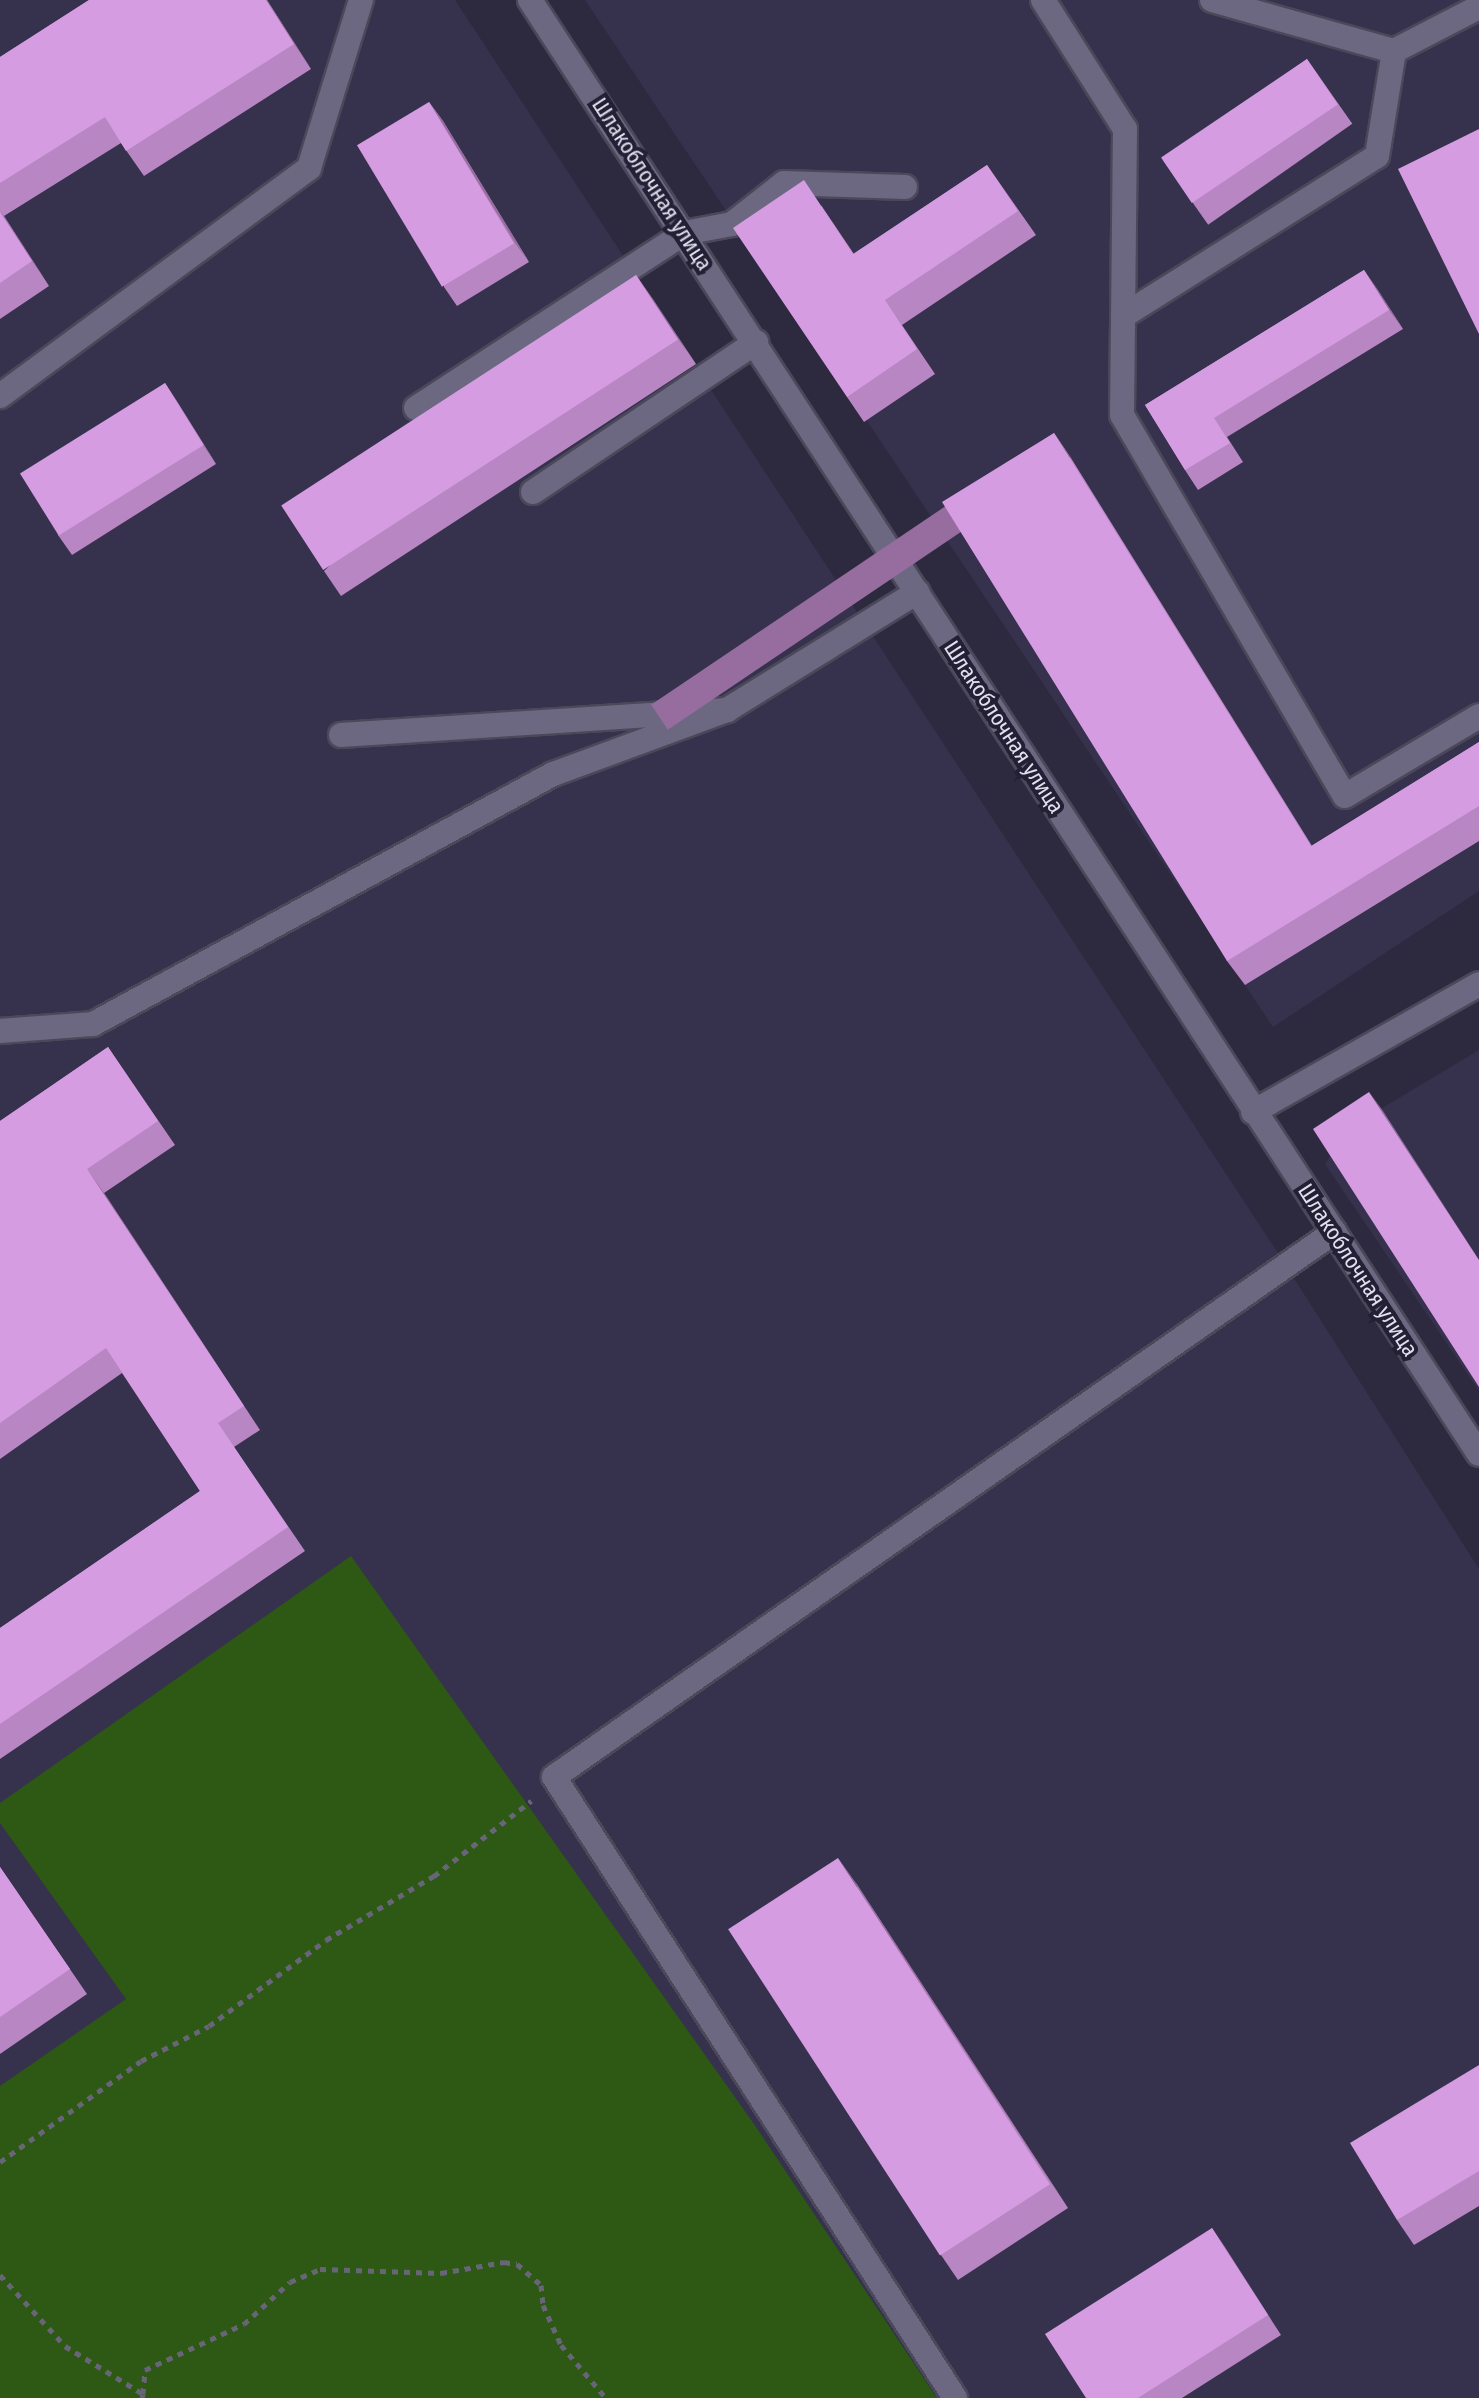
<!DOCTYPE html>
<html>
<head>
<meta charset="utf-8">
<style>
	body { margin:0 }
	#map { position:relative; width:1479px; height:2398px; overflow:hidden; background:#2d2a3f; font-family:"Fira Sans Condensed",sans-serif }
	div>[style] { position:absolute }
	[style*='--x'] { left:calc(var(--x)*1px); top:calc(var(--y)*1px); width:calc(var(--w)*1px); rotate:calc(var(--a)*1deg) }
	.built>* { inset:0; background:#36314d }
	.green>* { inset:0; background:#2d5914 }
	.path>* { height:5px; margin-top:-2.5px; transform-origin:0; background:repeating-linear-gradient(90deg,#686578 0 6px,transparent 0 12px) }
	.roads { filter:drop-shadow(2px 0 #4b485a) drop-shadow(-2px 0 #4b485a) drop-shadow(0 2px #4b485a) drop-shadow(0 -2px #4b485a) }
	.minor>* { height:24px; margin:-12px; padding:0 12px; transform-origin:12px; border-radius:12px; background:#6c6881 }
	.wall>* { inset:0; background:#b886c2; transform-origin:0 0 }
	.shaded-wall>* { inset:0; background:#966d9e; transform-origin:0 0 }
	.building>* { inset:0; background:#d69ce2; transform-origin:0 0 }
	span { translate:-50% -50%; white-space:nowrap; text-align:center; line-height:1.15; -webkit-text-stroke:8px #232035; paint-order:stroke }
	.street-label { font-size:22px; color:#e1e0ee }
</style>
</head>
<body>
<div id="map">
	<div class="built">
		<div style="clip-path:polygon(0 0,455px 0,1276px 1250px,1479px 1569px,1479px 2398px,0 2398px)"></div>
		<div style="clip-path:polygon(585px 0,1479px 0,1479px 891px,1273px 1027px)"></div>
		<div style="clip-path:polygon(1479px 1050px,1479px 1391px,1325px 1164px,1347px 1129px)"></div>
	</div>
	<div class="green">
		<div style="clip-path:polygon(351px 1556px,754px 2124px,937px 2398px,0 2398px,0 2086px,126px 1999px,0 1823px,0 1803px)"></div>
	</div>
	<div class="path">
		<div style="--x:0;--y:2162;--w:173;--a:-35.6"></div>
		<div style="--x:141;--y:2061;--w:76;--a:-27.2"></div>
		<div style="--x:209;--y:2026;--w:145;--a:-36.3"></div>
		<div style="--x:326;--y:1940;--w:126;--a:-30.7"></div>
		<div style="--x:434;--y:1876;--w:123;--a:-37.7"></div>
		<div style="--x:0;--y:2275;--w:96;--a:47.5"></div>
		<div style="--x:65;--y:2346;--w:92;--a:31.6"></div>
		<div style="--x:143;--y:2394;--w:4;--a:104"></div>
		<div style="--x:143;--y:2394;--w:24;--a:-85"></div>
		<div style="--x:145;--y:2370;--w:109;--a:-24.9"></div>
		<div style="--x:244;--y:2324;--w:62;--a:-42.4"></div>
		<div style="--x:290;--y:2282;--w:33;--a:-23"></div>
		<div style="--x:320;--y:2269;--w:121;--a:1.9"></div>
		<div style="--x:441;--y:2273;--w:64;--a:-9.9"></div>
		<div style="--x:504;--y:2262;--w:13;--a:9"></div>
		<div style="--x:517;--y:2264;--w:32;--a:41"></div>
		<div style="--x:541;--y:2285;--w:20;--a:84"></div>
		<div style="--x:543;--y:2305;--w:44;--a:65.8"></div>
		<div style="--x:561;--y:2345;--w:70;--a:49.7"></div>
	</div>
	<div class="roads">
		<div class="minor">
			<div style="--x:530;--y:0;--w:1736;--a:56.87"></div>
			<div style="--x:1043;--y:0;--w:153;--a:57.6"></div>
			<div style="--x:1125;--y:129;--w:286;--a:90.6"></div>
			<div style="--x:1122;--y:415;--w:441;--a:59.7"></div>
			<div style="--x:1345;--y:796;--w:156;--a:-30.8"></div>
			<div style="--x:1212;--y:0;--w:189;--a:15.7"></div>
			<div style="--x:1394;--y:51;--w:96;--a:-27.4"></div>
			<div style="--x:1123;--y:316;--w:300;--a:-32.2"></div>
			<div style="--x:1377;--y:156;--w:106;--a:-80.8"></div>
			<div style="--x:0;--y:396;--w:384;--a:-36.4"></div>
			<div style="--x:309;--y:168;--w:176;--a:-72.8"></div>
			<div style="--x:416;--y:408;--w:320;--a:-33.1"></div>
			<div style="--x:684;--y:233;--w:49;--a:-10.6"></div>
			<div style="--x:732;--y:224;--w:66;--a:-38.3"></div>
			<div style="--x:784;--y:183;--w:121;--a:1.9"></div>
			<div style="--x:533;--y:492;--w:269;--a:-33.9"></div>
			<div style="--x:341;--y:735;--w:387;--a:-3.7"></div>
			<div style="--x:727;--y:710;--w:224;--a:-31.8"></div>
			<div style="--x:0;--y:1031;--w:93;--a:-4.3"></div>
			<div style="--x:93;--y:1024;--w:524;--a:-28.52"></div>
			<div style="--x:553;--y:774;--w:185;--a:-20.2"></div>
			<div style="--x:1253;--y:1112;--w:260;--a:-29.5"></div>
			<div style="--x:955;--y:2398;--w:739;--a:-122.85"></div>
			<div style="--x:554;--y:1777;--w:952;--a:-34.94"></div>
		</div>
	</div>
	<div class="wall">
		<div style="clip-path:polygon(89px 0,267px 0,311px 69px,144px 176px,121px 143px,4px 216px,49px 286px,0 319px,0 57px)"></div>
		<div style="left:1307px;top:59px;width:79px;height:176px;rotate:55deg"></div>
		<div style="clip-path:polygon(429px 102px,443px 121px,529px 262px,457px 306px,444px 287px)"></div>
		<div style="clip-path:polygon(987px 165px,1036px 235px,902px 325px,935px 374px,864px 422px,847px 397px,821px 205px,854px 254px)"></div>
		<div style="clip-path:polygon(1364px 270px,1403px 329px,1227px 437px,1243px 462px,1198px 490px,1185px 470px,1145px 405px)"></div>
		<div style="clip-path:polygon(636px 275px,696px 364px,341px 596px,324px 571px)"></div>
		<div style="clip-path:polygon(165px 383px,178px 403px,216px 464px,72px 555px,58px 535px)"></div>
		<div style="clip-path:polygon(1054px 433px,1071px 458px,1312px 846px,1479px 742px,1479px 841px,1245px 985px,1227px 961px)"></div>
		<div style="clip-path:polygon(108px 1047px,175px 1145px,104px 1193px,260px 1430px,234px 1447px,305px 1551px,0 1759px,0 1628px,200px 1491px,122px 1373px,0 1459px,0 1121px)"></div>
		<div style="clip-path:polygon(0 1867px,87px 1994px,0 2054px)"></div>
		<div style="clip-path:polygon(856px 1883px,1068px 2208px,958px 2280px,941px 2255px)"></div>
		<div style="clip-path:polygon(1479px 2065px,1479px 2206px,1414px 2245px,1397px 2220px)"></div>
		<div style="clip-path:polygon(1212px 2228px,1281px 2335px,1182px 2398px,1086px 2398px)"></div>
	</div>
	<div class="shaded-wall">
		<div style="clip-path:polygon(266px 0,267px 0,311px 69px,294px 44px)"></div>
		<div style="clip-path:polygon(429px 102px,443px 121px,529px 262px,515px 243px)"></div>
		<div style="clip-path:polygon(0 211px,4px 216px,49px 286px,32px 261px)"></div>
		<div style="clip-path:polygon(1364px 270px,1378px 290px,1403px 329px,1389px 310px)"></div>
		<div style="clip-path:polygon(636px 275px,653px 299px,696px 364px,678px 339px)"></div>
		<div style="clip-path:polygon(165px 383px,178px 403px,216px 464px,203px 445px)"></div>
		<div style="left:1054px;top:433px;width:30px;height:486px;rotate:56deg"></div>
		<div style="clip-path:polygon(1369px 1092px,1383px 1111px,1479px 1260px)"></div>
		<div style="clip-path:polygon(87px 1169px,104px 1193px,260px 1430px,244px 1406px)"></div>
		<div style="clip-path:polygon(838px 1858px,856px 1883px,1068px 2208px,1051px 2183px)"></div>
		<div style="clip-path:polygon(1212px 2228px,1225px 2247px,1281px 2335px,1268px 2315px)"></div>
	</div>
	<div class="building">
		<div style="clip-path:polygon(89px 0,266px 0,294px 44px,126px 151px,105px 117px,0 183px,0 57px)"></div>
		<div style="left:1307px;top:59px;width:55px;height:176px;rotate:56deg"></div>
		<div style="left:429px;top:102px;width:165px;height:84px;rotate:59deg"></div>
		<div style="clip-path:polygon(1479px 129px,1479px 334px,1398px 169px)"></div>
		<div style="clip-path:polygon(987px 165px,1018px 211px,885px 300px,917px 349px,847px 397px,733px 228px,804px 180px,853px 254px)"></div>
		<div style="clip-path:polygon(0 212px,32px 261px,0 283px)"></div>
		<div style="clip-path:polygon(1364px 270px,1389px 310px,1214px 418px,1230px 443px,1185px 470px,1145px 405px)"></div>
		<div style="left:636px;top:275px;width:77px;height:423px;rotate:57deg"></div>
		<div style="left:165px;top:383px;width:73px;height:171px;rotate:58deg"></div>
		<div style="clip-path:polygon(1054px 433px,1311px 846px,1479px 742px,1479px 806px,1227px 961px,942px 502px)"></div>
		<div style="clip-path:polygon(108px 1047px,158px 1121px,87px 1169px,244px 1406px,218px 1423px,288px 1527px,0 1724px,0 1628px,200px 1491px,106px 1348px,0 1423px,0 1121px)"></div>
		<div style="clip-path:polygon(1369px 1092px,1479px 1260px,1479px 1387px,1313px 1129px)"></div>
		<div style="left:838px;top:1858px;width:389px;height:131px;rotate:57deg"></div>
		<div style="clip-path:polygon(0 1867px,70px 1969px,0 2017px)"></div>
		<div style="clip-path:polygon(1479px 2065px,1479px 2171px,1397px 2220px,1350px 2143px)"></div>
		<div style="clip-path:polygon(1212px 2228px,1268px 2315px,1138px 2398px,1086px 2398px,1045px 2334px)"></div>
	</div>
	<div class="street-label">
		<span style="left:652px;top:184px;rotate:57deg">Шлакоблочная улица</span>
		<span style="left:1004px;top:727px;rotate:57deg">Шлакоблочная улица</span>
		<span style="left:1358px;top:1270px;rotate:57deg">Шлакоблочная улица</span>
	</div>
</div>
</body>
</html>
